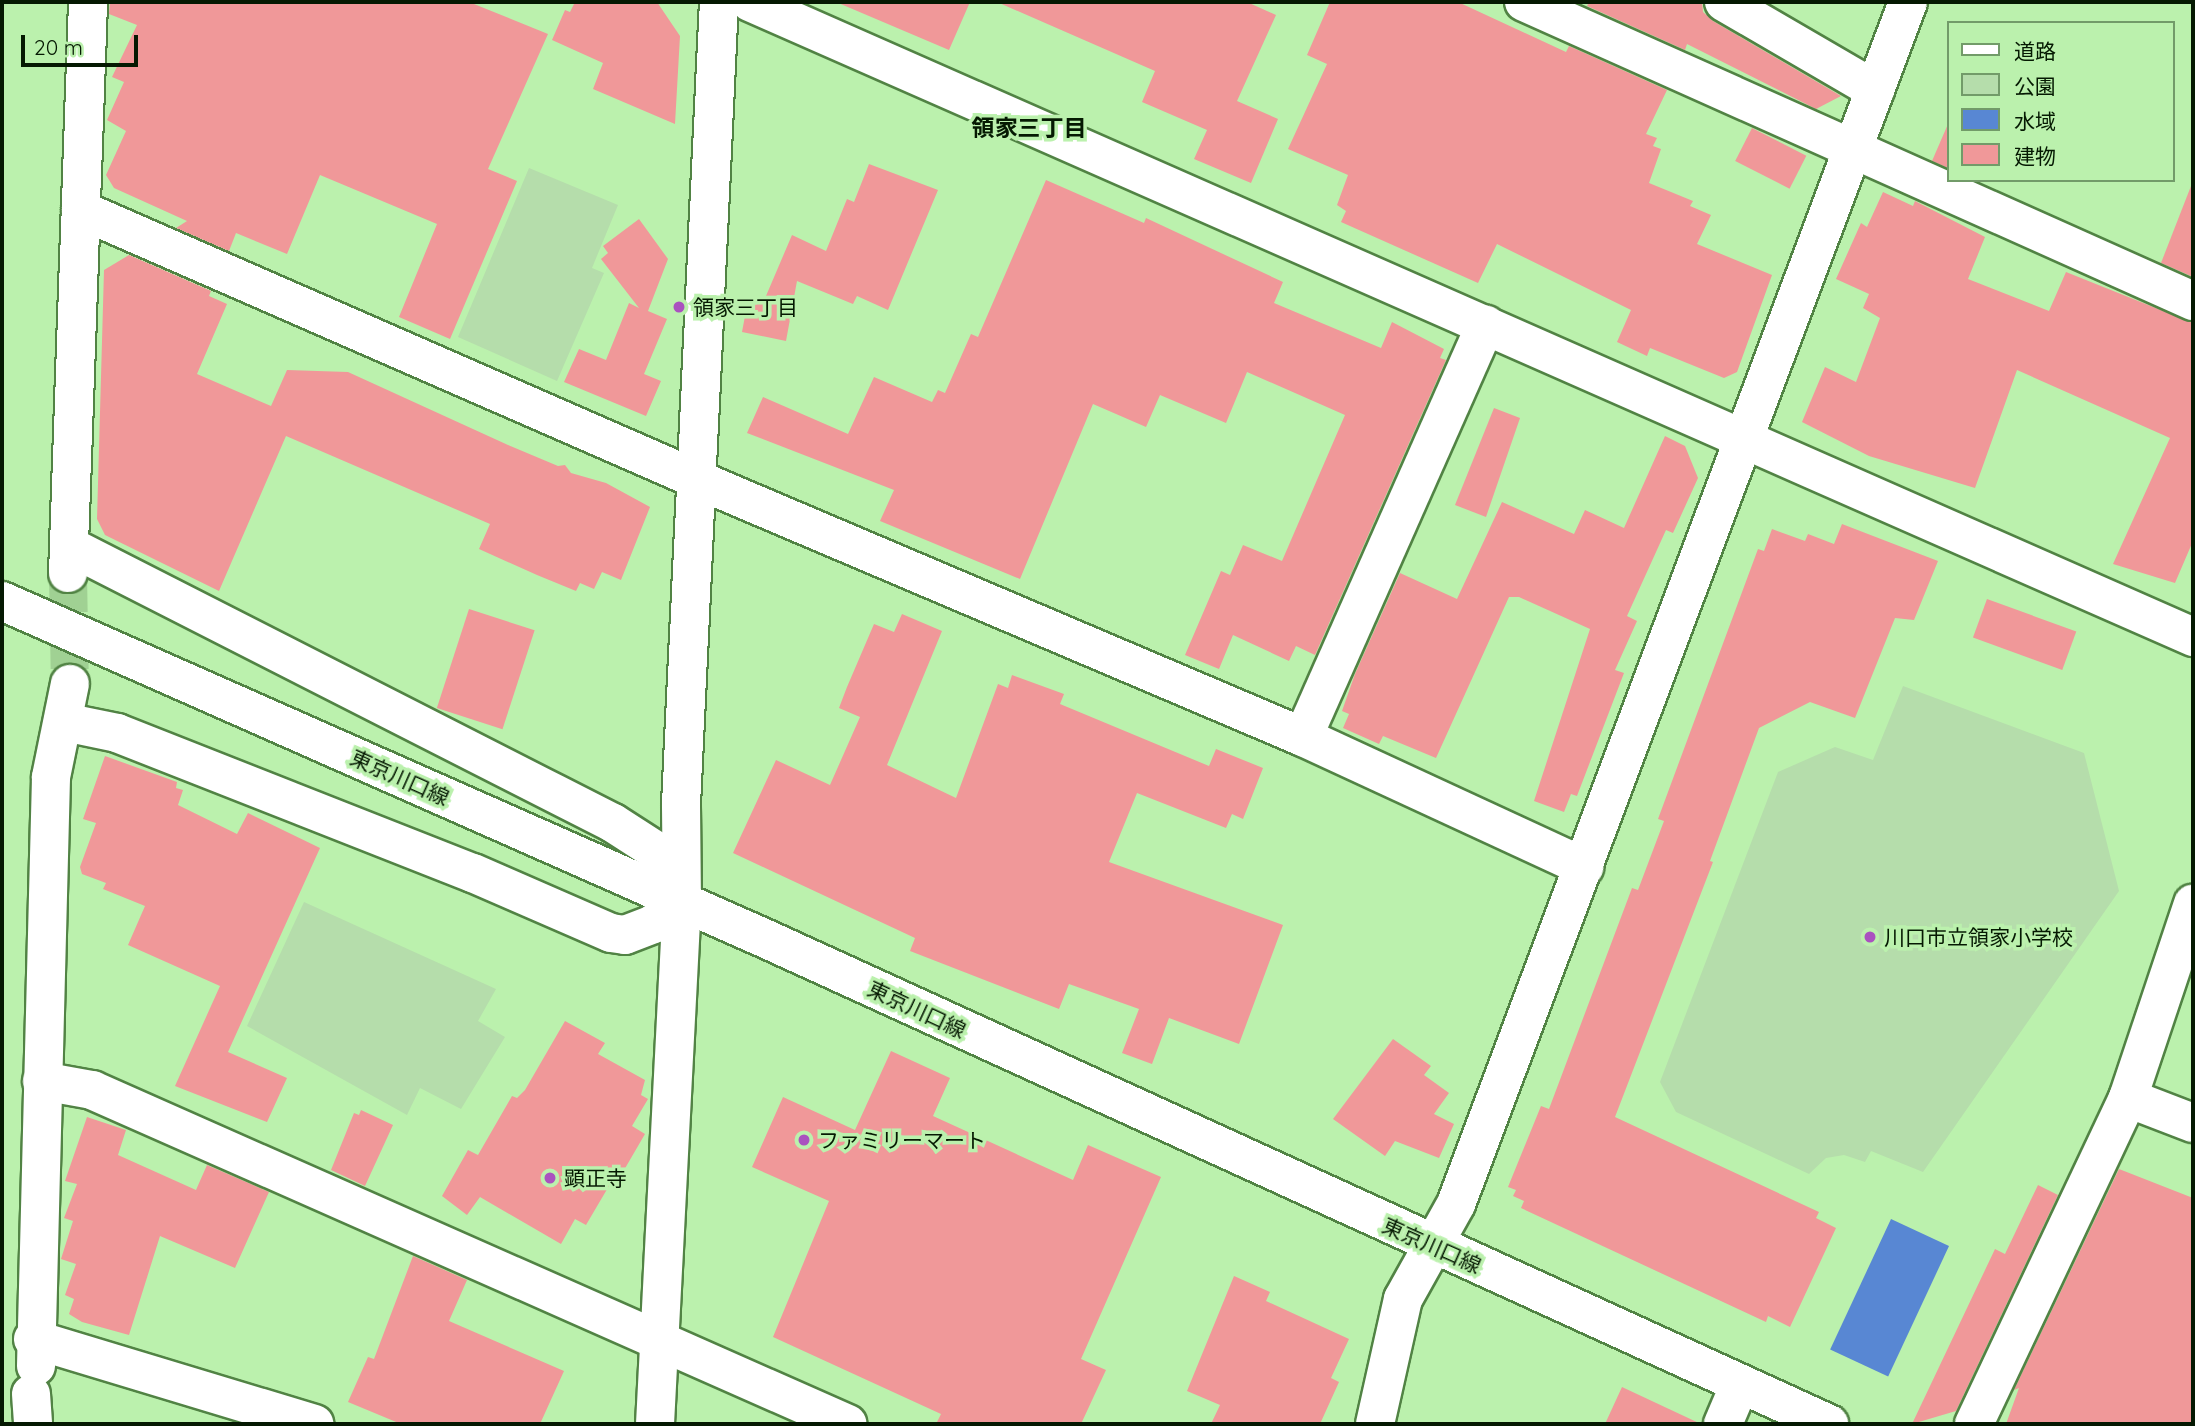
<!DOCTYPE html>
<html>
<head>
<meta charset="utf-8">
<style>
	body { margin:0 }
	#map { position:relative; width:2195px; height:1426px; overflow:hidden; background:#bbf1ad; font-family:Quicksand,"Noto Sans JP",sans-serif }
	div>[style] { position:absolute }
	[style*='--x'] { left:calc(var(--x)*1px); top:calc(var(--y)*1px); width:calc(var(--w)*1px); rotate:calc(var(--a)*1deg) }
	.green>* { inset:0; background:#b5ddab }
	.water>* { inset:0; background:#5887d3; transform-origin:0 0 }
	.building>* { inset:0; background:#f09899; transform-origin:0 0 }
	.minor-tunnel>* { height:38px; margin-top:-19px; transform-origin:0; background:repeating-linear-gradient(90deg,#a0d193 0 38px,transparent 0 57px) }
	.roads { filter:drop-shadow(2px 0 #518344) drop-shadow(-2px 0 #518344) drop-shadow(0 2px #518344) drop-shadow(0 -2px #518344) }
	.minor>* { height:38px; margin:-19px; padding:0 19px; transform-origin:19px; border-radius:19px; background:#fff }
	.major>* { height:38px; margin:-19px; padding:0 19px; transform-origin:19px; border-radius:19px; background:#fff }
	.dots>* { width:19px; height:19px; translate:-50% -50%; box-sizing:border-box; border:4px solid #bbf1ad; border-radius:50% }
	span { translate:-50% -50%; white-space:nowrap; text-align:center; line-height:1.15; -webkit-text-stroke:7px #bbf1ad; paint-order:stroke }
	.poi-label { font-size:21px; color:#051902 }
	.left { translate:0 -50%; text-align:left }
	.street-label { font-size:21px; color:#051902 }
	.neighbourhood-label { font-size:23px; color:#051902; font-weight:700 }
	.frame { position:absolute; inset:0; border:4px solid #051902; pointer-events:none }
	.legend { position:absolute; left:1947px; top:21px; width:228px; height:161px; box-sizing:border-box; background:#bbf1ad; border:2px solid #729b69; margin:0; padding:9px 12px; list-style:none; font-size:21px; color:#051902 }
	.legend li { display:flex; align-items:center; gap:14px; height:35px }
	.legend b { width:35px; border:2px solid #729b69 }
	.scale { position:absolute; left:21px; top:35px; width:117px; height:32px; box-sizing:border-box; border:4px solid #051902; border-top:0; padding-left:9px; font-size:21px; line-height:24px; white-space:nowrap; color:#051902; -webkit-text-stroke:5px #bbf1ad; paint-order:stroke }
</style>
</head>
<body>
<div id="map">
	<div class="green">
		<div style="clip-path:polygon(529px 168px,618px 205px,592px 268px,604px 273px,557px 381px,458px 337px)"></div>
		<div style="clip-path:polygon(1903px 686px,2084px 753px,2119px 891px,1923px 1172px,1871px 1151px,1865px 1162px,1844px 1155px,1826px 1158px,1809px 1174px,1676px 1112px,1660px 1082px,1778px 772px,1835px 747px,1873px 760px)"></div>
		<div style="clip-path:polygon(304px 902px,496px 989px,478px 1021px,505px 1037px,461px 1109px,420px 1088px,407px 1115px,247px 1026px)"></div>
	</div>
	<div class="water">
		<div style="left:1891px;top:1219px;width:64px;height:144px;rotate:25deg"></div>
	</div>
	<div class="building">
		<div style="clip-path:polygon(110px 2px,469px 2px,548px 34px,488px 169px,517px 181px,450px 339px,399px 317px,437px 224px,320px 175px,287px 254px,236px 233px,229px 251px,176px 228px,187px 221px,114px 188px,106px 175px,126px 131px,107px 120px,124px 82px,112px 77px,137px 25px,109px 14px)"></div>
		<div style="clip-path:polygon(575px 2px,657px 2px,680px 36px,675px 124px,593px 89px,603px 63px,552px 40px,565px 10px,570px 12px)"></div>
		<div style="clip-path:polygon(836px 2px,970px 2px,949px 50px)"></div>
		<div style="clip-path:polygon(997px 2px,1247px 2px,1276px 15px,1237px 101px,1278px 119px,1251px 183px,1194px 159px,1207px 130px,1142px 102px,1155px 71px)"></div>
		<div style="clip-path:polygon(1330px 2px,1458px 2px,1566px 52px,1569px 46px,1667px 90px,1646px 134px,1657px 138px,1653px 146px,1661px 149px,1649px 183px,1693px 201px,1690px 206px,1711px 215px,1697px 244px,1772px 275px,1737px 372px,1724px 378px,1650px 348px,1647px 356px,1617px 342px,1631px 310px,1497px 244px,1478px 283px,1341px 222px,1346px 211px,1337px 205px,1348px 175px,1288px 149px,1327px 64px,1307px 55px)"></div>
		<div style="clip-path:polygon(1589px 2px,1702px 2px,1703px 12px,1713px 21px,1841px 96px,1816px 109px,1687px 44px,1685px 50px,1587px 6px)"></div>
		<div style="clip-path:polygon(1948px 124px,1948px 168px,1932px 161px)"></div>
		<div style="left:1752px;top:128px;width:61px;height:37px;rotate:27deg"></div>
		<div style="clip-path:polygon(869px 164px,938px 190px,888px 310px,857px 296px,853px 304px,797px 281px,786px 341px,742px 332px,748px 300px,763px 303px,792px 235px,826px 251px,847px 199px,854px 202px)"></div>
		<div style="clip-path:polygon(1046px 180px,1144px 223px,1146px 218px,1283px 282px,1274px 303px,1381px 348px,1392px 322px,1444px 349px,1440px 358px,1446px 360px,1433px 389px,1315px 655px,1296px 646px,1289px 661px,1233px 635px,1219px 669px,1185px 655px,1221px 571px,1230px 575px,1243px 545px,1282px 561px,1345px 415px,1247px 372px,1226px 423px,1160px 395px,1146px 427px,1093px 404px,1020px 579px,880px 521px,894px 490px,747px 433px,763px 397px,848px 434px,874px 377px,932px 402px,938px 390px,945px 393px,971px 334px,978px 337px)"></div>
		<div style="clip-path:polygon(2191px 186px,2193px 186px,2193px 277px,2161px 263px)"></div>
		<div style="clip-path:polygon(1883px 192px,1913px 206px,1915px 201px,1985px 237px,1968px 279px,2049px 311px,2066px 272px,2193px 323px,2193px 541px,2175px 583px,2113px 564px,2170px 438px,2017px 370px,1975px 488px,1869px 456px,1802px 422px,1825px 367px,1856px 382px,1880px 318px,1863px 308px,1869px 294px,1836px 279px,1861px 223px,1867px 227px)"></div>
		<div style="clip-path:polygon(639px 219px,668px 259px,648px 311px,667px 319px,644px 374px,661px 381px,646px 416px,564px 382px,579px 349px,606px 360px,629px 303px,639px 308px,601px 259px,608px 253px,603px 246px)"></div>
		<div style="clip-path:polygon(129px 255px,211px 291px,209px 296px,227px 304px,197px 374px,271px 406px,287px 370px,348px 372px,508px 445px,558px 466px,565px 465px,571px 473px,606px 483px,650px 507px,621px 580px,602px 572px,594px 589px,580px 583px,576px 591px,537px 575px,479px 549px,490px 524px,286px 436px,219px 591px,105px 535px,97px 519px,104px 270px)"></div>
		<div style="clip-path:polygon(1494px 408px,1520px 418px,1486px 517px,1455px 505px)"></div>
		<div style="clip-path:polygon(1665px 436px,1685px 446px,1698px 478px,1673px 533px,1666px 530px,1627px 616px,1637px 621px,1615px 670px,1624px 673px,1577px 796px,1571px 794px,1564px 812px,1534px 801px,1590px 629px,1519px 597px,1509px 597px,1436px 758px,1383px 736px,1379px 744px,1343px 728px,1349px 714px,1342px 711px,1355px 674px,1400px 573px,1457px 599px,1502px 502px,1574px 534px,1585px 510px,1624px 528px)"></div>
		<div style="clip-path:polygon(1842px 524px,1938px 561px,1914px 620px,1895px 618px,1855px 718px,1810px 702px,1759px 728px,1710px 861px,1713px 862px,1615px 1117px,1819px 1212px,1816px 1218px,1836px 1228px,1790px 1327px,1768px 1316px,1766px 1322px,1521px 1208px,1524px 1201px,1513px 1196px,1516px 1190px,1508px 1187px,1541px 1106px,1549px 1109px,1632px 888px,1638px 890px,1664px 821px,1658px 819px,1758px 549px,1764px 551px,1772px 529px,1805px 541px,1808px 534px,1834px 544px)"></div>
		<div style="left:1987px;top:599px;width:95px;height:41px;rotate:20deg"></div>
		<div style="left:469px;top:609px;width:69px;height:104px;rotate:18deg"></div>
		<div style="clip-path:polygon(902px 614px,942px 631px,887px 765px,956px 798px,998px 684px,1008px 688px,1012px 675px,1064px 694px,1060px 704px,1209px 766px,1216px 749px,1263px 768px,1243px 819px,1232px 814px,1226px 828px,1137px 793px,1109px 862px,1283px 925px,1239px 1044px,1169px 1018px,1152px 1064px,1122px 1053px,1139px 1009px,1069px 984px,1059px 1009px,910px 951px,915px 938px,733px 853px,776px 760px,830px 785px,860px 717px,839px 708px,847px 687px,874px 624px,894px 632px)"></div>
		<div style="clip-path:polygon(105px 756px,177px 782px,176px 788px,183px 790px,178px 805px,237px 834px,248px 813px,320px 848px,228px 1052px,287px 1078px,267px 1122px,175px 1086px,220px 986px,128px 945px,145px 906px,103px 889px,106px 883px,82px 874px,80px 867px,96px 823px,83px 819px)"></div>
		<div style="clip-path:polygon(565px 1021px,605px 1043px,598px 1054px,645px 1080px,641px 1095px,648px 1099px,632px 1126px,645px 1134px,620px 1177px,616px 1174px,586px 1225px,575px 1219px,561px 1244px,480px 1197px,467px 1215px,442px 1196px,468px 1150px,478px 1155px,512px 1096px,517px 1098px,525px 1090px)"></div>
		<div style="clip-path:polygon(1393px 1039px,1431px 1066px,1424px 1075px,1449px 1093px,1434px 1114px,1454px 1124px,1439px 1158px,1395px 1141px,1385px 1156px,1333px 1119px)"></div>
		<div style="clip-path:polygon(891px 1051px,950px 1078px,933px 1116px,1073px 1180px,1088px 1145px,1161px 1177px,1081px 1359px,1106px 1370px,1081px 1424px,936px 1424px,941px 1414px,773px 1337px,829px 1201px,752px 1167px,783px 1097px,855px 1130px)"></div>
		<div style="clip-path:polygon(361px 1110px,393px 1125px,365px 1186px,331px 1170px,354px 1113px,359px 1115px)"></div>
		<div style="clip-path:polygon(87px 1117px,126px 1130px,118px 1155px,196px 1190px,207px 1165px,269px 1192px,235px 1268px,160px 1236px,129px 1335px,82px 1322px,69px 1314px,74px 1299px,65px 1295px,76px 1264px,61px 1259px,73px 1221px,64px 1218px,77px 1184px,65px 1181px)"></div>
		<div style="clip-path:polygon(2119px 1169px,2193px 1198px,2193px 1424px,2006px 1424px,2019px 1388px,2014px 1390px)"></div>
		<div style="clip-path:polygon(2038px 1185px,2058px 1195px,1956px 1411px,1912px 1424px,1995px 1249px,2005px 1254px)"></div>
		<div style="clip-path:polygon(413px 1256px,467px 1280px,449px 1321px,564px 1371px,540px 1424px,401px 1424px,348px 1402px,368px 1357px,374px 1359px)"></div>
		<div style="clip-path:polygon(1234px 1276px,1270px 1292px,1266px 1301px,1349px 1339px,1331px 1378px,1339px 1382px,1320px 1424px,1211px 1424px,1220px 1405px,1187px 1391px)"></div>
		<div style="clip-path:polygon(1622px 1387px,1701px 1424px,1605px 1424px)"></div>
	</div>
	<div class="minor-tunnel">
		<div style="--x:68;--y:574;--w:110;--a:89"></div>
	</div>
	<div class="roads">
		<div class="minor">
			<div style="--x:750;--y:2;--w:1577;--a:23.75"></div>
			<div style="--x:1524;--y:2;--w:733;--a:24.08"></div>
			<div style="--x:1724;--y:2;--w:175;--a:30.2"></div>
			<div style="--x:81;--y:210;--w:671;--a:23.62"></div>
			<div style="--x:696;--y:479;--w:660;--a:23.03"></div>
			<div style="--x:1303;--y:737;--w:310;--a:24.8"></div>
			<div style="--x:71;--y:547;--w:608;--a:26.99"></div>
			<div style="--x:613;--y:823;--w:54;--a:32.8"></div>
			<div style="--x:658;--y:852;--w:47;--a:64.5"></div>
			<div style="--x:68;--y:573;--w:571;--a:-87.99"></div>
			<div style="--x:64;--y:722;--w:54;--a:11.7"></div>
			<div style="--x:117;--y:733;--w:383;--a:21.5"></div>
			<div style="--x:473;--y:873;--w:150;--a:23.5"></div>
			<div style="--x:611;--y:933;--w:14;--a:8"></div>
			<div style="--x:625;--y:935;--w:30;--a:-21"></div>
			<div style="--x:653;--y:924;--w:36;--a:-37"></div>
			<div style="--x:1303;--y:737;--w:451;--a:-66.1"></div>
			<div style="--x:42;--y:1081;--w:51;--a:10.2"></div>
			<div style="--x:92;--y:1090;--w:826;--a:23.84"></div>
			<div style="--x:2128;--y:1098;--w:70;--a:21"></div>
			<div style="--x:33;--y:1339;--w:294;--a:16.8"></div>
			<div style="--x:36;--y:1366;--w:589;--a:-88.54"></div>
			<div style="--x:51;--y:777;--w:95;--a:-78.5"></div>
			<div style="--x:31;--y:1394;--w:30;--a:86"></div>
			<div style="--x:655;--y:1424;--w:523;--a:-87.04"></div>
			<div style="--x:682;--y:902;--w:98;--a:-90.6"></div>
			<div style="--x:681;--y:804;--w:803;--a:-87.29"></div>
			<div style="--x:1375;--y:1424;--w:128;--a:-77.4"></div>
			<div style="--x:1403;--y:1299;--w:109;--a:-60.8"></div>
			<div style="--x:1456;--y:1204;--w:1284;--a:-69.39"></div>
			<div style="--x:1723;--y:1424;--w:43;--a:-67"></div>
			<div style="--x:1974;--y:1424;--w:361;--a:-64.7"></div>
			<div style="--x:2128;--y:1098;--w:205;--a:-71.5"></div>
		</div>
		<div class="major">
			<div style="--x:2;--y:601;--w:833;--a:23.86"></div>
			<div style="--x:764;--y:938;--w:1171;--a:24.53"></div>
		</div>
	</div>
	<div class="dots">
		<div style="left:679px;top:307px;background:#aa52bf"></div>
		<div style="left:1870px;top:937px;background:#aa52bf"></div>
		<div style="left:804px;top:1140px;background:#aa52bf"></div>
		<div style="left:550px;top:1178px;background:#aa52bf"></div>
	</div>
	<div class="poi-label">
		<span class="left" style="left:693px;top:307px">領家三丁目</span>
		<span class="left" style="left:1884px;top:937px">川口市立領家小学校</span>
		<span class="left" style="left:818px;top:1140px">ファミリーマート</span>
		<span class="left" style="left:564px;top:1178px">顕正寺</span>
	</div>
	<div class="street-label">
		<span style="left:400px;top:777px;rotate:24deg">東京川口線</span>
		<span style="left:917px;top:1009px;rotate:25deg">東京川口線</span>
		<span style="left:1432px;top:1245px;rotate:24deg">東京川口線</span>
	</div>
	<div class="neighbourhood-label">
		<span style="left:1029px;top:128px">領家三丁目</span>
	</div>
	<div class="frame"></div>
	<ul class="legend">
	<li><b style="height:9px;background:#fff"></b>道路</li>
	<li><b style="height:19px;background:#b5ddab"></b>公園</li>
	<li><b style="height:19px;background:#5887d3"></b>水域</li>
	<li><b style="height:19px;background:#f09899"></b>建物</li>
	</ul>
	<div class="scale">20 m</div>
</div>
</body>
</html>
